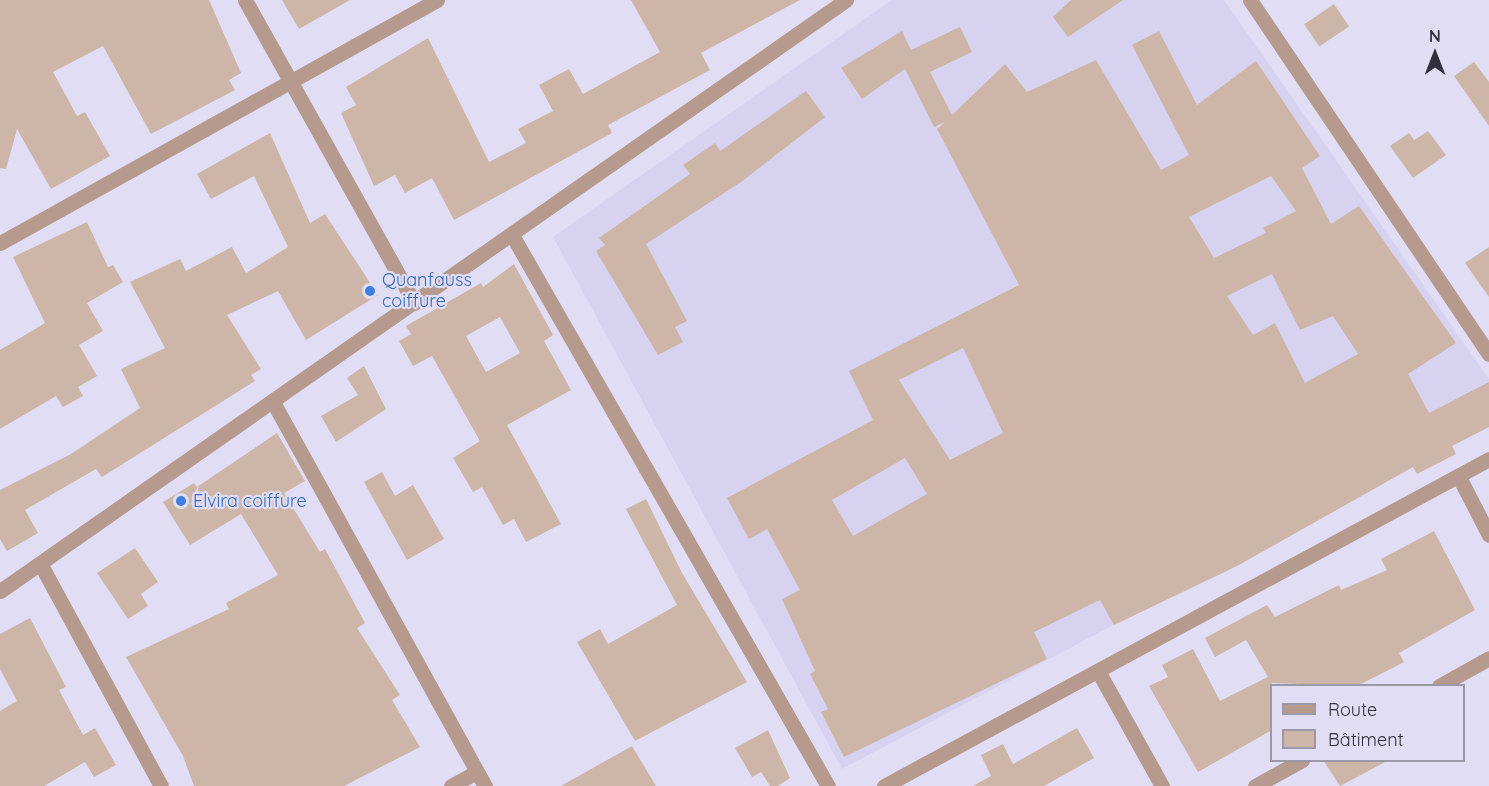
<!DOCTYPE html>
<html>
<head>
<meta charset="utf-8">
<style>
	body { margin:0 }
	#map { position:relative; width:1489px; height:786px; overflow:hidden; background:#e1ddf5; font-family:Quicksand,sans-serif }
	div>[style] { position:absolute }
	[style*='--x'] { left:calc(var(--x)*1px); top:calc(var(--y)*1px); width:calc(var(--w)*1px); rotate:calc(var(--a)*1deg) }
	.built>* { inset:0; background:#d8d2f1 }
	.building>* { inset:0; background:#cdb6a8; transform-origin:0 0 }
	.minor>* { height:15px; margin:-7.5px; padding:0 7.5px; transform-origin:7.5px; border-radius:7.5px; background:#b79a8e }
	.dots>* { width:16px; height:16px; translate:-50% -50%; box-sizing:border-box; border:3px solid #e1ddf5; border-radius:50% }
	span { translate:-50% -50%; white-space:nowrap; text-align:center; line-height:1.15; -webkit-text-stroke:4.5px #e1ddf5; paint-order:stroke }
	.shop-label { font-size:18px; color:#366cbe }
	.left { translate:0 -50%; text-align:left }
	.legend { position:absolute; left:1270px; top:684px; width:195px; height:78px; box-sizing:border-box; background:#e1ddf5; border:2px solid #9b98aa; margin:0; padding:8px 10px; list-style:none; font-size:18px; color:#32303a }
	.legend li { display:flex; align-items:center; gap:12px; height:30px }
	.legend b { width:30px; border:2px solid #9b98aa }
	.north { position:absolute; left:1405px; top:24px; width:60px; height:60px; -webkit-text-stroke:4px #e1ddf5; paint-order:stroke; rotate:0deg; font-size:16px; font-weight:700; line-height:24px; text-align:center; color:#32303a }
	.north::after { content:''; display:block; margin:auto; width:21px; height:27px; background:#32303a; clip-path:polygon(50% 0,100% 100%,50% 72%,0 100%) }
</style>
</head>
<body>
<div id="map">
	<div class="built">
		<div style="clip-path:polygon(892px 0,1224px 0,1489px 379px,1489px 426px,842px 769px,553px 237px)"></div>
	</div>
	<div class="building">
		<div style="clip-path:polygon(0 0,209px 0,241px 73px,229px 80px,235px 90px,151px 134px,103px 46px,53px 72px,77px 116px,85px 112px,110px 156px,51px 189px,17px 129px,6px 169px,0 168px)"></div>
		<div style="clip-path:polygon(282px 0,350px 0,299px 29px)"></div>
		<div style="clip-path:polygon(631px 0,800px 0,701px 53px,710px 70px,608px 125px,612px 133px,454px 220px,432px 178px,405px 193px,395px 175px,374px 186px,341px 113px,356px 105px,346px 87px,428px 38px,489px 162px,526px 143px,518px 129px,553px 111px,539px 85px,569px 69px,583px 94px,660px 52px)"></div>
		<div style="clip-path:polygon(1071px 0,1123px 0,1068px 37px,1053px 17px)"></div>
		<div style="left:1334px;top:4px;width:27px;height:36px;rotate:56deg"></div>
		<div style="clip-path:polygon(evenodd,960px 27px,972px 52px,930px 72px,952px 115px,1005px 64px,1027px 92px,1096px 60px,1161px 170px,1189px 155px,1132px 45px,1159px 31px,1197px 105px,1256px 61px,1320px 156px,1302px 168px,1331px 224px,1359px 206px,1456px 343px,1408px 374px,1429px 413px,1489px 382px,1489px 427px,1452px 446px,1456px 454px,1417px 474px,1413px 467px,1237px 566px,1114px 625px,1100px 600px,1034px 632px,1047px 659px,844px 757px,821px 712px,828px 709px,810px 674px,815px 671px,782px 599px,800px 590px,767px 529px,749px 539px,727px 498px,873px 420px,849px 371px,1019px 285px,937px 129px,945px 122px,934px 127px,905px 69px,862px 99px,841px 68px,902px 31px,911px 50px,960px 27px,1271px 176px,1296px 211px,1263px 228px,1266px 233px,1214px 258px,1189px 217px,1271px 176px,960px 27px,1272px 274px,1300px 330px,1333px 316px,1358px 354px,1305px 383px,1275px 323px,1253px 335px,1227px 296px,1272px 274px,960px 27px,963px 348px,1003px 433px,950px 460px,899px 380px,963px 348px,960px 27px,905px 458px,927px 494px,853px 536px,832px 500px,905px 458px)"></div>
		<div style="clip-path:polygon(1474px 62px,1489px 82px,1489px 126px,1454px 76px)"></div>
		<div style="clip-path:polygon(806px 91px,825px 117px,741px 182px,646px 244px,687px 321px,675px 327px,683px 342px,658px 355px,596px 251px,605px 245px,599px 238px,690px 174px,683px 165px,715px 143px,720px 151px)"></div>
		<div style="clip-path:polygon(1428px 131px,1446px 155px,1413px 178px,1390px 146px,1409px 133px,1414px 140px)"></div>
		<div style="clip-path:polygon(270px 133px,310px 223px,325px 214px,378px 295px,306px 340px,278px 291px,227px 315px,261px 369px,251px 375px,255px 381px,102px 477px,96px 469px,25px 510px,38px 533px,7px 551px,0 539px,0 490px,71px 454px,140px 408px,121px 369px,165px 348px,130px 282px,180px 259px,186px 271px,232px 247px,246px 273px,288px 247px,254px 176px,211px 199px,197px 174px)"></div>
		<div style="clip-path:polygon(87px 222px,108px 267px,113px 265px,123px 282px,87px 303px,103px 331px,79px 345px,97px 376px,78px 387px,83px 396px,63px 407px,56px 396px,0 429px,0 350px,45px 323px,13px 257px)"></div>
		<div style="clip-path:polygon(1489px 247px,1489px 297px,1465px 263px)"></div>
		<div style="clip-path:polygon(evenodd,514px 264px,553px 335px,544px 341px,571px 390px,507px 425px,561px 524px,526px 542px,514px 519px,503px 525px,482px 487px,473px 492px,453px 458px,480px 441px,432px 356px,413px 366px,399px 341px,411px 334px,406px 326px,481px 283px,483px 287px,514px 264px,500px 317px,520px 353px,486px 372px,466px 336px,500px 317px)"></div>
		<div style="clip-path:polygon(364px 366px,386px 409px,336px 442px,321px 416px,358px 395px,347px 378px)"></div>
		<div style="clip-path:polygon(277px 433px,305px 481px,284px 493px,320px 552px,325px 549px,365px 623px,357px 628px,400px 695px,392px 700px,420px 747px,344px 786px,194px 786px,183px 756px,126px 657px,229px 609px,226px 603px,278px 575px,241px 514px,190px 545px,163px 502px,194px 483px,197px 487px)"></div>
		<div style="clip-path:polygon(382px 472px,395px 496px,413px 485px,444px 539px,407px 560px,364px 482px)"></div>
		<div style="clip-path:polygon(646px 499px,682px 573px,747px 682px,635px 741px,577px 642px,600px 629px,608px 644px,677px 605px,626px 509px)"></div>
		<div style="clip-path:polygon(1434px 531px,1475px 610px,1399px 653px,1404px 662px,1357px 686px,1272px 683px,1272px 730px,1198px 772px,1149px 686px,1168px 677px,1162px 665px,1193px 649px,1220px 701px,1268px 677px,1246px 640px,1215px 657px,1205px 638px,1267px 605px,1275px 617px,1339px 585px,1341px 590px,1387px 570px,1381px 559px)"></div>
		<div style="clip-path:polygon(135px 548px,158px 582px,141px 594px,148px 606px,128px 619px,97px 573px)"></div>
		<div style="clip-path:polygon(30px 618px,66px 687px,59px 690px,83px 735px,95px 728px,116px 765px,94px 777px,85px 762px,44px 786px,0 786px,0 711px,17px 701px,0 669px,0 634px)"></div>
		<div style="clip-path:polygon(1077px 728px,1094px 758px,1044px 786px,973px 786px,991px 776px,981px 755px,1003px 744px,1013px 764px)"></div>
		<div style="clip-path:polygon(768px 730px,790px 778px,778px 786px,770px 786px,761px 772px,752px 777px,735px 748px)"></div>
		<div style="clip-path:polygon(632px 746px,656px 786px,561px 786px)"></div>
		<div style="clip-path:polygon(1323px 760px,1389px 760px,1340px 786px)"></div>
	</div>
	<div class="minor">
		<div style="--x:245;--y:0;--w:347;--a:60.8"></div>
		<div style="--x:1250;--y:0;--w:427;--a:56"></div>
		<div style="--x:512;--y:235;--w:635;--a:60.17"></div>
		<div style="--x:0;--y:243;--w:500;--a:-29.08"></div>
		<div style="--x:273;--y:402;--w:439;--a:61.1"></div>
		<div style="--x:1459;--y:477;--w:65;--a:62.7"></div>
		<div style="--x:41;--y:565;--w:251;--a:61.5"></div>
		<div style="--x:0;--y:591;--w:1032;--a:-34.94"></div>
		<div style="--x:1098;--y:671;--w:132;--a:60.9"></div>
		<div style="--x:1439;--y:686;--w:57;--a:-29.2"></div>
		<div style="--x:451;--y:786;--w:29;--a:-29"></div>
		<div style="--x:884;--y:786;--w:688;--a:-28.39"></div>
		<div style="--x:1255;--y:786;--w:54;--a:-29"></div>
	</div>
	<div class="dots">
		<div style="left:370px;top:291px;background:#3f7fe0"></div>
		<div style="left:181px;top:501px;background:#3f7fe0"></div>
	</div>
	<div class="shop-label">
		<span class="left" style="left:382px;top:291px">Quanfauss<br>coiffure</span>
		<span class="left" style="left:193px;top:501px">Elvira coiffure</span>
	</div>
	<ul class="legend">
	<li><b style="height:8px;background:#b79a8e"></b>Route</li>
	<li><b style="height:16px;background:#cdb6a8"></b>Bâtiment</li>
	</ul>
	<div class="north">N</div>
</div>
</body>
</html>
